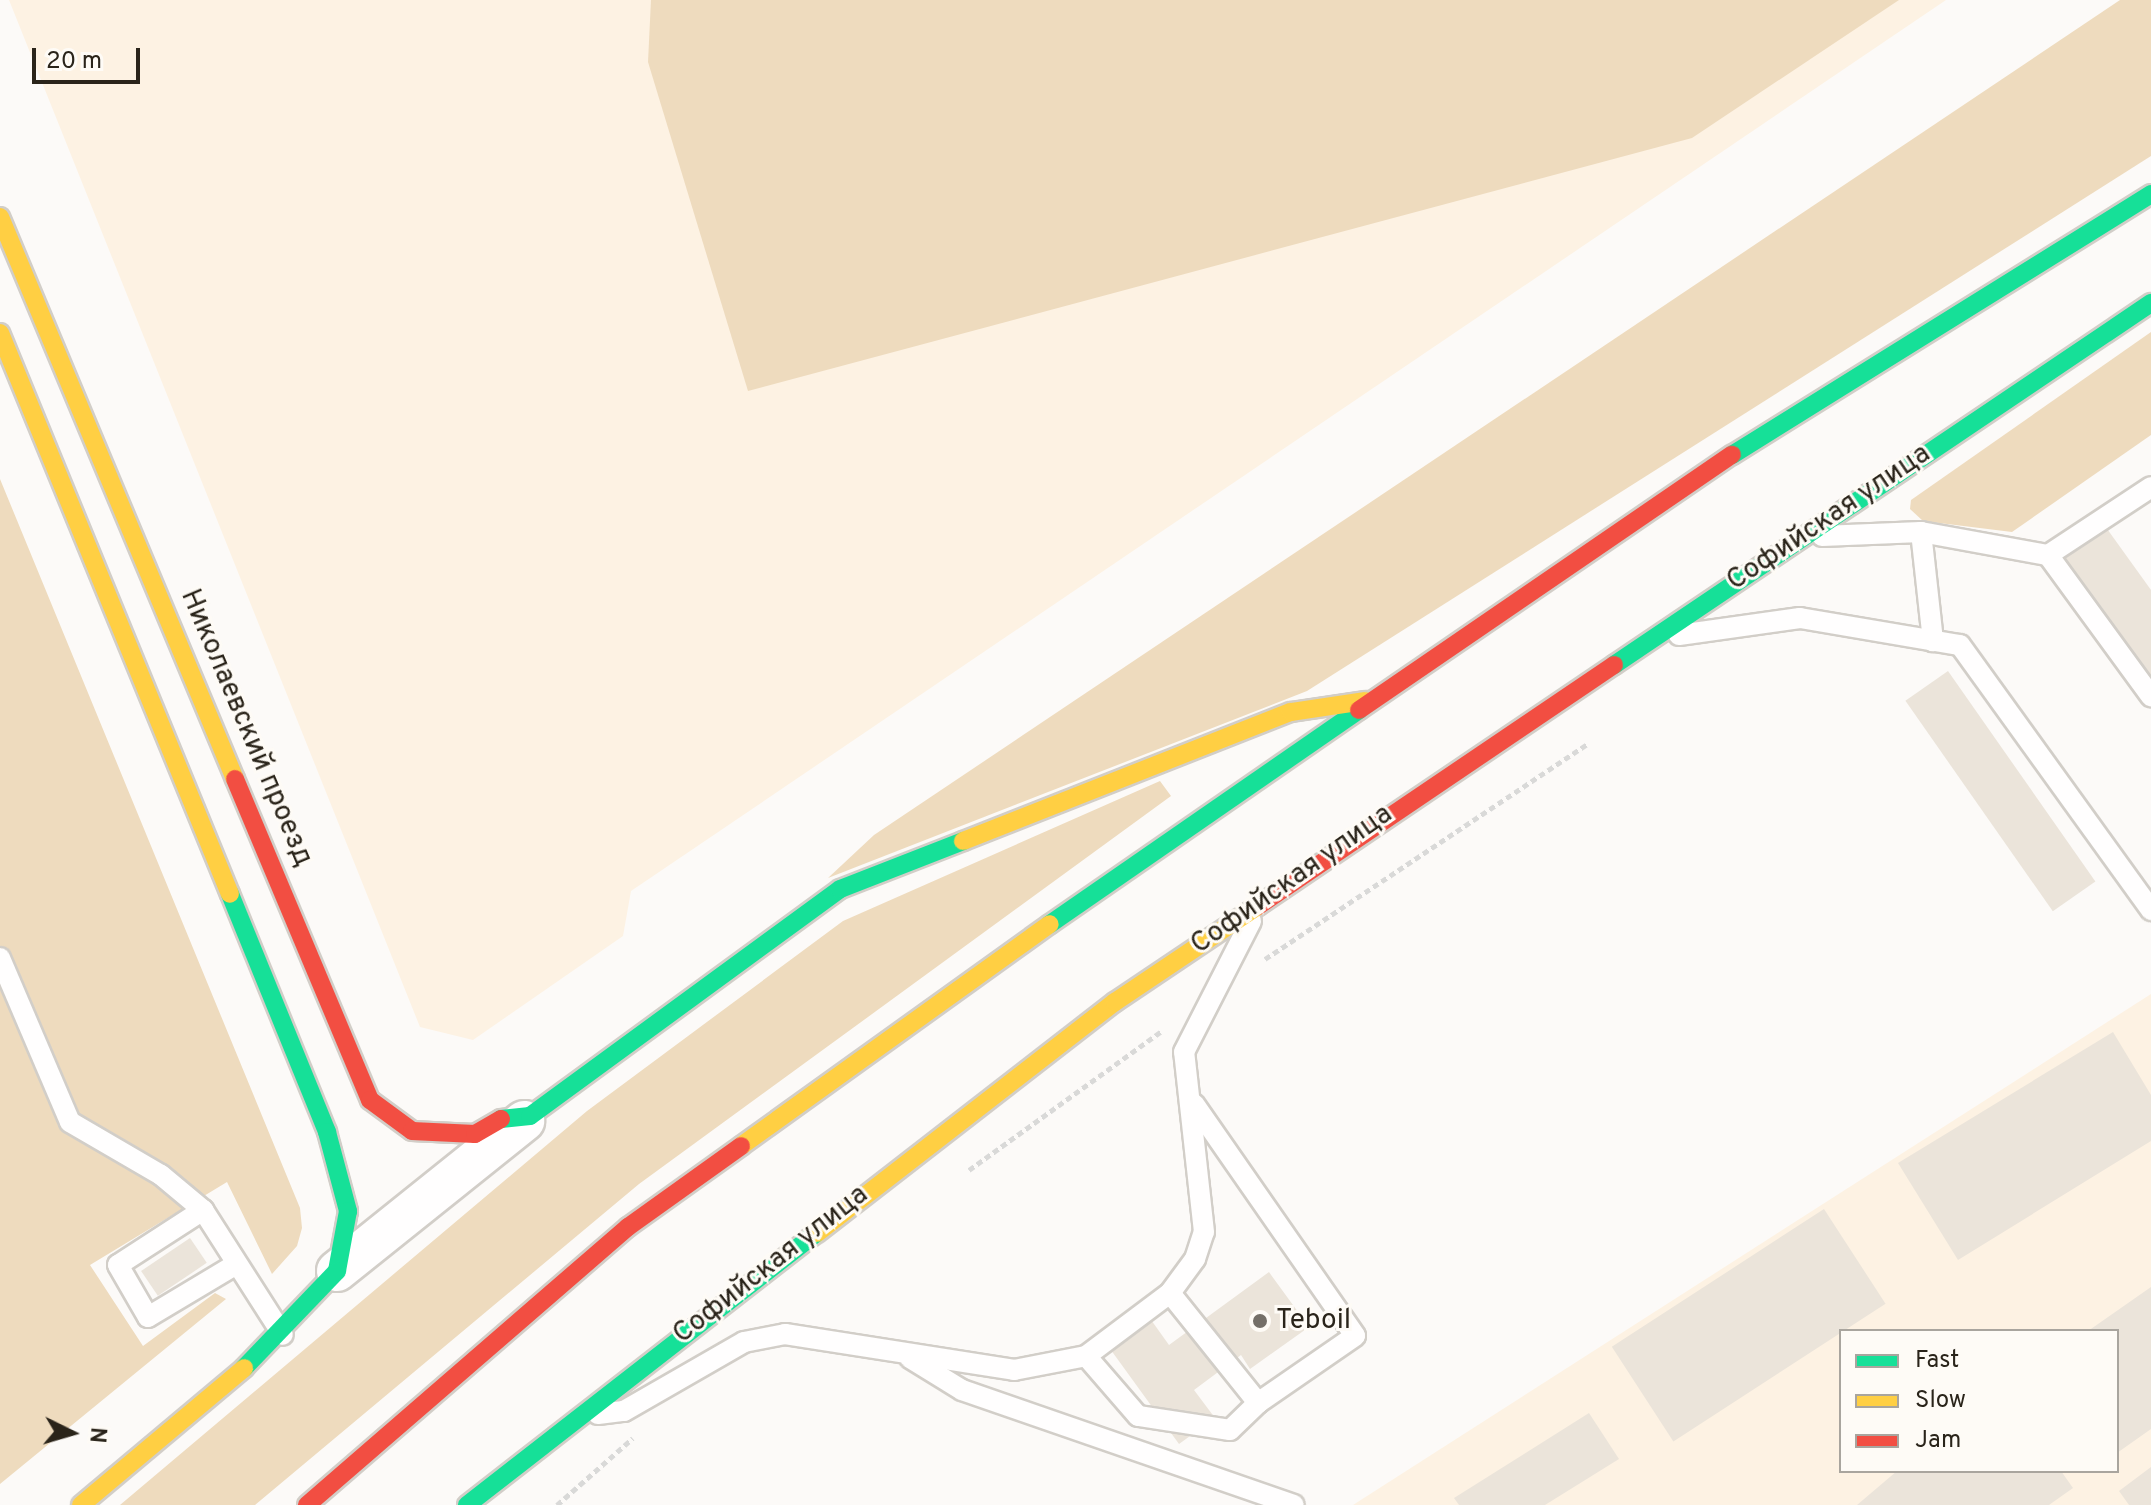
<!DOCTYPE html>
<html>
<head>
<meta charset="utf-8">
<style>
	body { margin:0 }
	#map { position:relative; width:2151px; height:1505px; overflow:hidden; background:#fcfaf8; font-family:Overpass,sans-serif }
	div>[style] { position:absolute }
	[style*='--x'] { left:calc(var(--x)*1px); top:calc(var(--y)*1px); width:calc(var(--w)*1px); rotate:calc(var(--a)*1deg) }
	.built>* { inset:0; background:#fdf2e3 }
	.green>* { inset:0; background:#eedbbe }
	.building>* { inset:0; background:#ebe4da; transform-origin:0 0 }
	.path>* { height:5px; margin-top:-2.5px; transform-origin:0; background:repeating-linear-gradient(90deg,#d9d9d8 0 6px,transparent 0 10px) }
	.roads { filter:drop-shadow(2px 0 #d2cec8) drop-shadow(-2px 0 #d2cec8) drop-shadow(0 2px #d2cec8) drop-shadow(0 -2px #d2cec8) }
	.lane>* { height:20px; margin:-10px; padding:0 10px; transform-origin:10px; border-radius:10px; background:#fffefe }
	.street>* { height:40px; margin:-20px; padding:0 20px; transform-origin:20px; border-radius:20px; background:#fffefe }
	.fast>* { height:18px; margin:-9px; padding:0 9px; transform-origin:9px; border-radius:9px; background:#16e098 }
	.slow>* { height:18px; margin:-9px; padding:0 9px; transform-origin:9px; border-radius:9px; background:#ffcf43 }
	.jam>* { height:18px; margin:-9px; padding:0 9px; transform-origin:9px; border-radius:9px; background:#f24e42 }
	.dots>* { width:22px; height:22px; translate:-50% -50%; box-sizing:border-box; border:4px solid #fefbf6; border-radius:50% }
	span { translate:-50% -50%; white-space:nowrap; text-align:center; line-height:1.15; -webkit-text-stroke:6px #fefbf6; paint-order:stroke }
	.street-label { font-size:28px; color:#2a241a }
	.poi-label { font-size:28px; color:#2a241a }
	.left { translate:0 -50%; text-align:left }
	.legend { position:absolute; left:1839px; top:1329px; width:280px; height:144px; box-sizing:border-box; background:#fefbf6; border:2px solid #a9a59e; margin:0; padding:10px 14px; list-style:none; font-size:24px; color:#2a241a }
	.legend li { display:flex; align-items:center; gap:16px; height:40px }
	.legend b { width:40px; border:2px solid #a9a59e }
	.north { position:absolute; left:32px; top:1393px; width:80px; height:80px; -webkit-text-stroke:6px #fefbf6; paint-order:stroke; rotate:95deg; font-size:22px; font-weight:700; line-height:32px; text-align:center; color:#2a241a }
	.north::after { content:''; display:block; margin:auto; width:28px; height:36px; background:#2a241a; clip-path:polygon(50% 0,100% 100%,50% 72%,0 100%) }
	.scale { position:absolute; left:32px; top:48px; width:108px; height:36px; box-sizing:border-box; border:4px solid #2a241a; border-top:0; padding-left:10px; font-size:24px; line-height:28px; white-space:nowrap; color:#2a241a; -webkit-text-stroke:6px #fefbf6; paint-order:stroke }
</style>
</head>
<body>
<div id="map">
	<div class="built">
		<div style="clip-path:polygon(9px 0,1946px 0,631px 891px,623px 936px,473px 1040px,420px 1027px)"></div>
		<div style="clip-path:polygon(evenodd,2151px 994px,2151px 1505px,1353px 1505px,2151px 994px,1841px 1331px,2117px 1331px,2117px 1471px,1841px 1471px,1841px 1331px)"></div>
	</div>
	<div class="green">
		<div style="clip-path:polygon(651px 0,1899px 0,1692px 138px,748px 391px,648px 62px)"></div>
		<div style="clip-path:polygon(2120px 0,2151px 0,2151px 156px,1307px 691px,828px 878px,874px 835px)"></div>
		<div style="clip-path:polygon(2151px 332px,2151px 435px,2012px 532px,1923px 521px,1910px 509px,1911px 500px)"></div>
		<div style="clip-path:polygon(0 479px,300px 1208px,302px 1228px,297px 1246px,272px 1274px,227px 1182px,90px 1265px,143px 1346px,215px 1293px,226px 1299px,0 1484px)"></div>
		<div style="clip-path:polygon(1160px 781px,1171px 796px,639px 1184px,255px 1505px,120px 1505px,587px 1111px,843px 921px)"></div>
	</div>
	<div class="building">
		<div style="clip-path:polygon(2105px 526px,2151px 590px,2151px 685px,2060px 559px)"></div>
		<div style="left:1948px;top:671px;width:257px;height:52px;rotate:55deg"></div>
		<div style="clip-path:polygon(2113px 1032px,2151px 1095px,2151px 1141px,1958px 1260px,1898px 1163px)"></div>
		<div style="left:1824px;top:1209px;width:113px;height:253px;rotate:57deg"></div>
		<div style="left:190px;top:1238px;width:30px;height:59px;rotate:56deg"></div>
		<div style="clip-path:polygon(1269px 1272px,1309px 1327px,1250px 1369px,1241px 1355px,1194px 1390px,1215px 1418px,1179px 1444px,1108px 1346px,1149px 1317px,1169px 1345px)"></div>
		<div style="clip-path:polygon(2151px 1287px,2151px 1429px,2117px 1453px,2117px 1331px,2088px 1331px)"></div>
		<div style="clip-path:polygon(1589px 1413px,1619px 1459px,1545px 1505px,1459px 1505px,1454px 1498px)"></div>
		<div style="clip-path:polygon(2151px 1467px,2151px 1505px,2129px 1505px,2119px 1491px)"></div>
		<div style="clip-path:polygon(1897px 1471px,2061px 1471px,2073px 1488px,2049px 1505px,1857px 1505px)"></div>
	</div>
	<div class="path">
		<div style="--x:1265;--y:959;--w:387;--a:-33.7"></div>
		<div style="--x:969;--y:1170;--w:238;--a:-35.8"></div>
		<div style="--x:557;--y:1505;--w:101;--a:-41.4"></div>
	</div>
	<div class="roads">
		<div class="lane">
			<div style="--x:1921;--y:532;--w:110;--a:83.7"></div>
			<div style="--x:1822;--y:536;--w:99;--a:-2.3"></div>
			<div style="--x:1921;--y:532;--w:129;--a:10.3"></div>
			<div style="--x:2048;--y:555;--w:123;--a:-33.4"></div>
			<div style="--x:2048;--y:555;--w:175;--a:53.9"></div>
			<div style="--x:1679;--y:635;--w:122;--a:-8"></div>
			<div style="--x:1800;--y:618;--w:162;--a:9.6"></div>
			<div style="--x:1960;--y:645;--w:327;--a:54.2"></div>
			<div style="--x:0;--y:958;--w:178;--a:66.9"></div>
			<div style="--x:70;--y:1122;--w:105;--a:30.2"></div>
			<div style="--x:161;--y:1175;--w:55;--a:39.8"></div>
			<div style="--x:203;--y:1210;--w:148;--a:57.4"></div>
			<div style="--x:1194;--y:1104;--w:282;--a:55.2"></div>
			<div style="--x:1355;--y:1336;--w:118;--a:145.4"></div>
			<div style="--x:203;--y:1210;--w:101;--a:147.1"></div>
			<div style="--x:118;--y:1265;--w:60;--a:60"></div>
			<div style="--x:148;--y:1317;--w:101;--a:-30.9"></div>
			<div style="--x:1170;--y:1293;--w:141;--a:51.3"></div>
			<div style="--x:1258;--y:1403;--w:39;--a:136"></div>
			<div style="--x:1230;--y:1430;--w:93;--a:-171.3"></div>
			<div style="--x:1138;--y:1416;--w:79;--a:-130.9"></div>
			<div style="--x:1086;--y:1356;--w:105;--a:-36.9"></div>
			<div style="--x:1170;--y:1293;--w:42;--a:-53.7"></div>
			<div style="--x:1195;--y:1259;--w:28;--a:-72"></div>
			<div style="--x:1204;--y:1232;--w:181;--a:-96.3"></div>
			<div style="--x:1184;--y:1052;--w:147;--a:-62.9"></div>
			<div style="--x:910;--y:1358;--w:61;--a:31.6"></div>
			<div style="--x:962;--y:1390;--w:351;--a:19.1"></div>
			<div style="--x:598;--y:1414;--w:26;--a:-7"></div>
			<div style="--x:624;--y:1411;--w:138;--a:-29.9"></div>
			<div style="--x:744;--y:1342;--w:42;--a:-11"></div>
			<div style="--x:785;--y:1334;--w:232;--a:8.9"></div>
			<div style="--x:1014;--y:1370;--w:73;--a:-11"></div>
		</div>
		<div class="street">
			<div style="--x:337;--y:1271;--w:240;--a:-38.7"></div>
		</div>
		<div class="fast">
			<div style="--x:1732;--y:455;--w:494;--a:-31.9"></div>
			<div style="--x:1614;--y:665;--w:648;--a:-33.98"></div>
			<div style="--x:230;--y:894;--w:257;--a:67.8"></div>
			<div style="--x:327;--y:1132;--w:82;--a:75.1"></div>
			<div style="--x:348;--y:1211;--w:61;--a:100.4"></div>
			<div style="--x:337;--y:1271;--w:134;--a:133.8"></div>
			<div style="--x:1050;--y:924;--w:376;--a:-34.7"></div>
			<div style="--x:501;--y:1119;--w:29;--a:-6"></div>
			<div style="--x:530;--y:1116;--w:384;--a:-36.2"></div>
			<div style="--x:840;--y:889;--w:132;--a:-21.3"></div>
			<div style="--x:467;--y:1505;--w:443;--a:-37.9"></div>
		</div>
		<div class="slow">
			<div style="--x:0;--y:217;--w:609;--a:67.31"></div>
			<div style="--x:0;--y:333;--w:606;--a:67.71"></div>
			<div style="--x:963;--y:841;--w:352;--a:-21.5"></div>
			<div style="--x:1291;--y:712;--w:75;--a:-8.5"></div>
			<div style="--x:741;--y:1146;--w:380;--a:-35.7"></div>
			<div style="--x:817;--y:1233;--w:377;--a:-37.8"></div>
			<div style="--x:1115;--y:1002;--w:172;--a:-33.9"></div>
			<div style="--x:81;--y:1505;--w:213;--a:-40"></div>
		</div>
		<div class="jam">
			<div style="--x:1359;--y:710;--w:452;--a:-34.4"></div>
			<div style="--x:235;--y:779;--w:348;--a:67.2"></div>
			<div style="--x:370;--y:1100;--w:52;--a:36.4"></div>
			<div style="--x:412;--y:1131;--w:63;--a:2.7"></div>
			<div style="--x:475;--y:1134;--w:30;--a:-30"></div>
			<div style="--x:1258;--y:906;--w:430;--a:-34.1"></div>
			<div style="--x:307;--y:1505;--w:425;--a:-40.9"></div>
			<div style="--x:628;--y:1227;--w:139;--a:-35.6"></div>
		</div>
	</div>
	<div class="dots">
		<div style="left:1260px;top:1321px;background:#746f68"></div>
	</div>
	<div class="street-label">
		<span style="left:1829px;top:518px;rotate:-34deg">Софийская улица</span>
		<span style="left:246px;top:728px;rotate:67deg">Николаевский проезд</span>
		<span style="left:1292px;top:880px;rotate:-35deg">Софийская улица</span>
		<span style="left:771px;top:1265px;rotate:-38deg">Софийская улица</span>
	</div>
	<div class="poi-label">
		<span class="left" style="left:1276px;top:1321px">Teboil</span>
	</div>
	<ul class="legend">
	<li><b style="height:10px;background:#16e098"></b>Fast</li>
	<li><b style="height:10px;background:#ffcf43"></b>Slow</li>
	<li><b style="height:10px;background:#f24e42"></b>Jam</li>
	</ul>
	<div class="north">N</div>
	<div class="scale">20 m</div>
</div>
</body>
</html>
